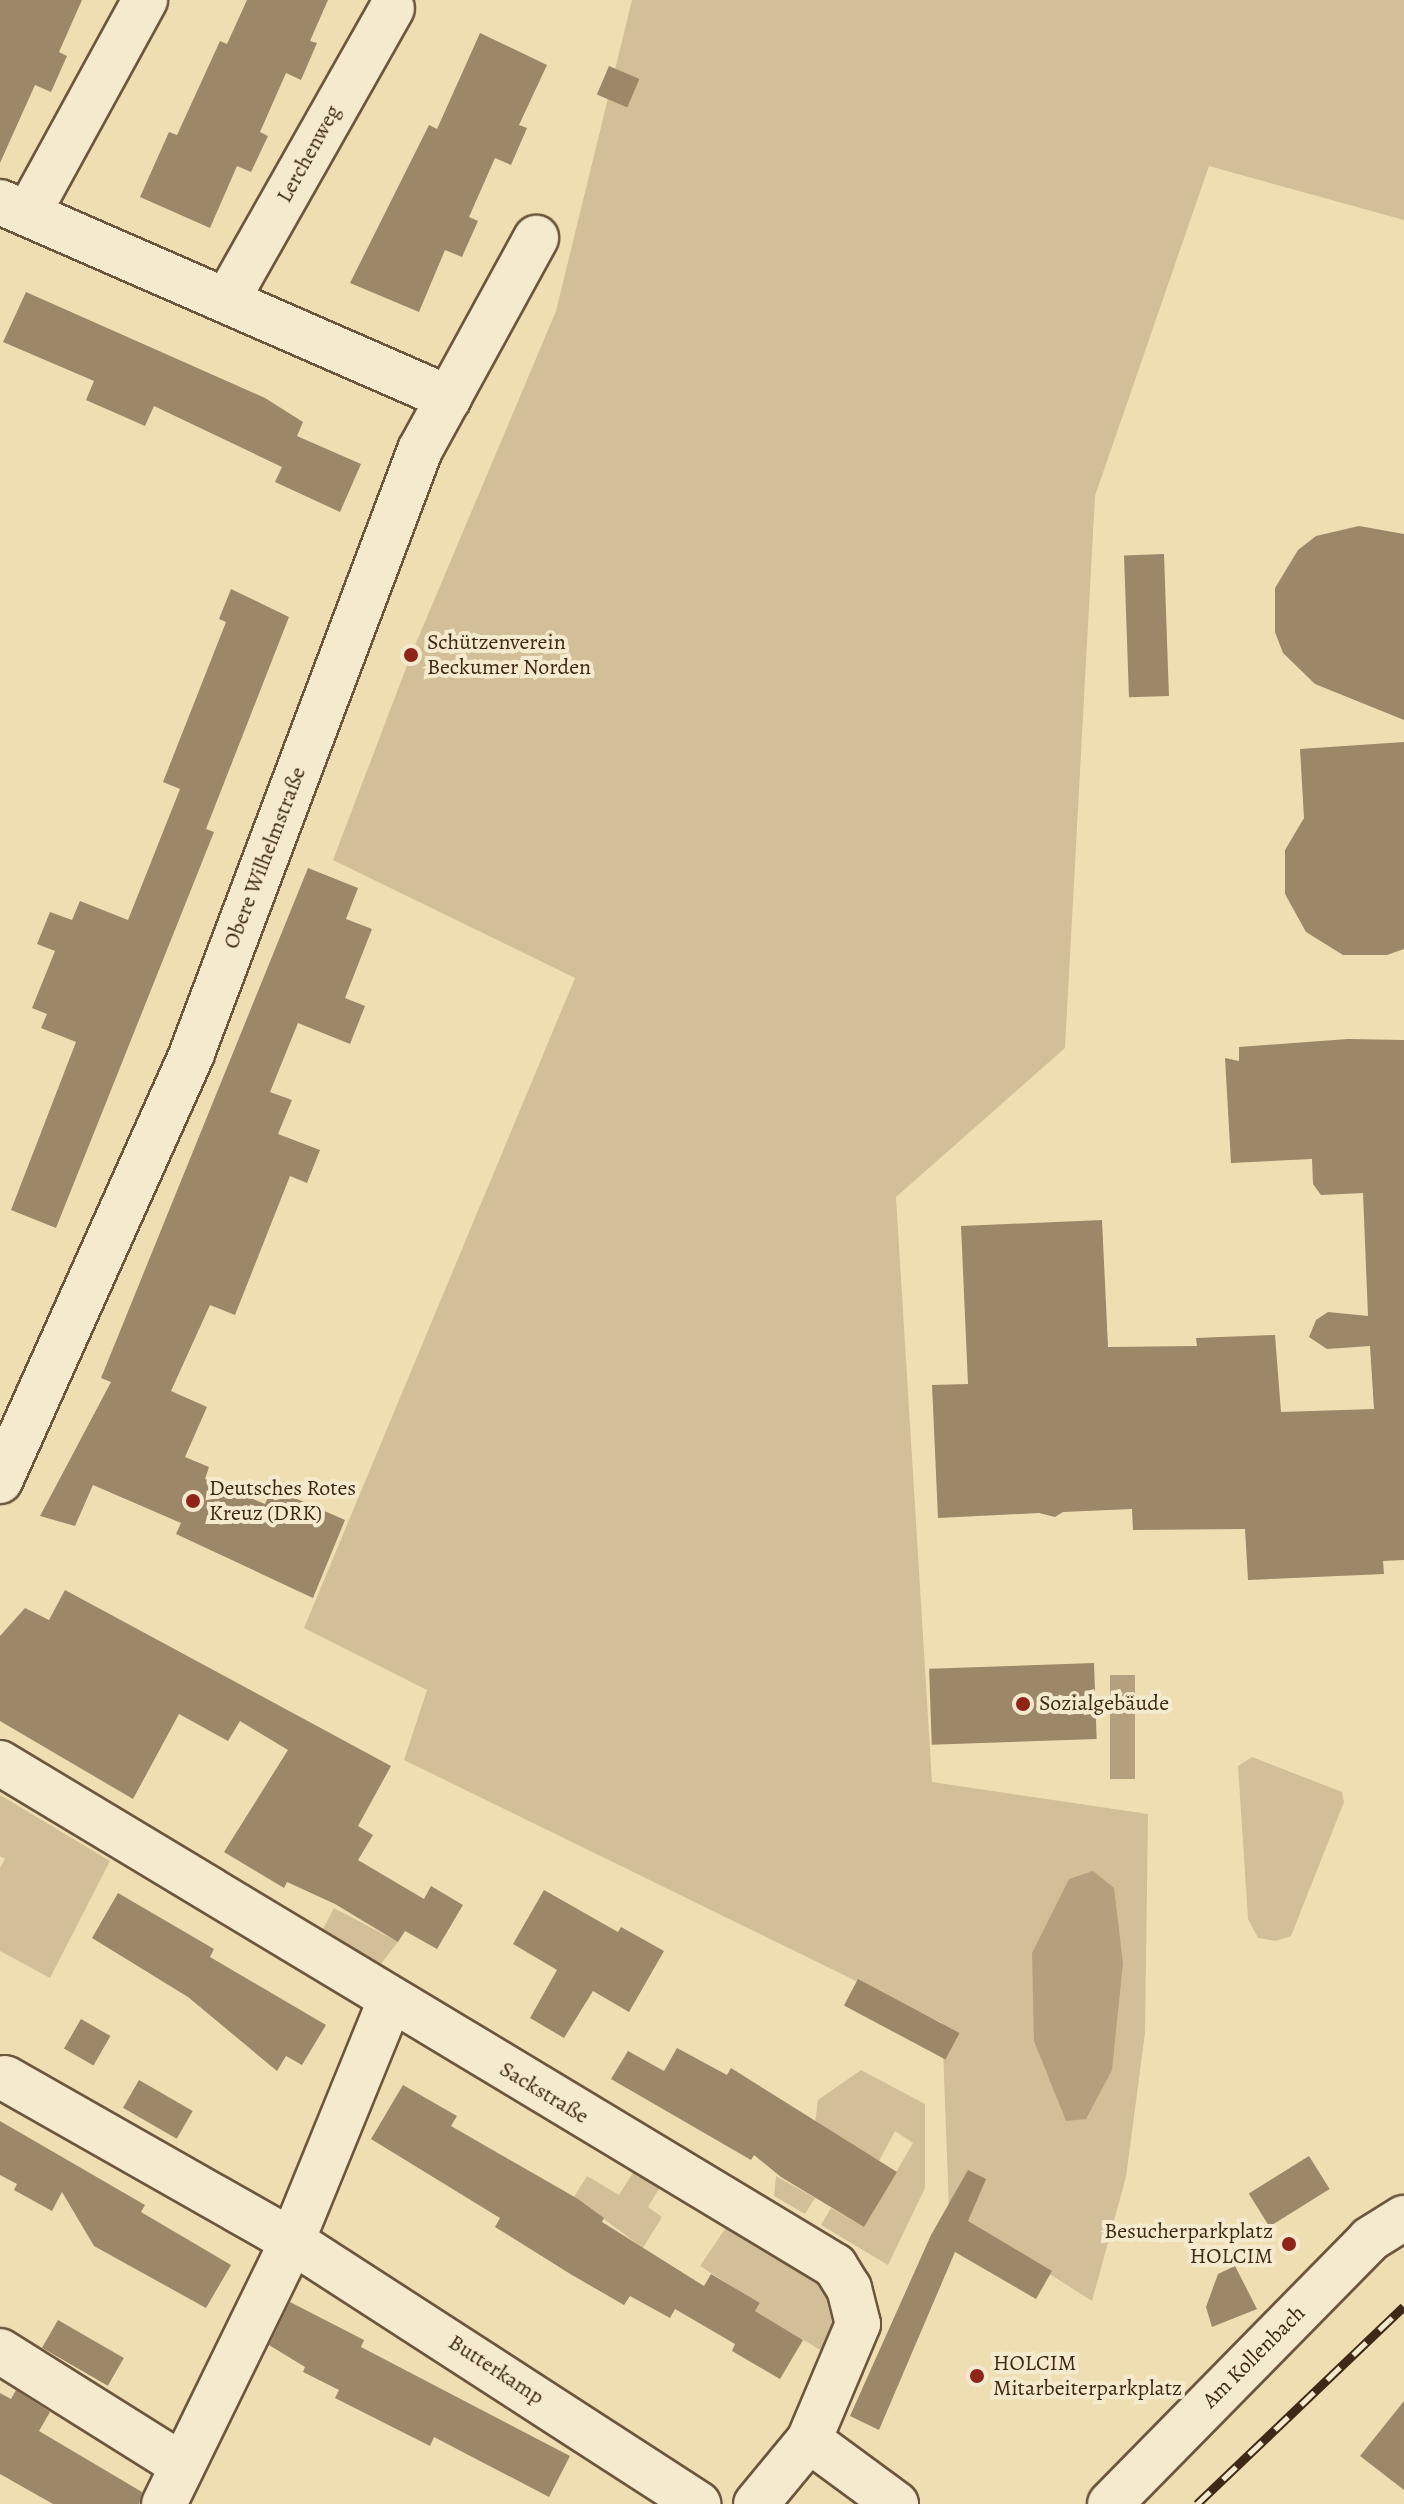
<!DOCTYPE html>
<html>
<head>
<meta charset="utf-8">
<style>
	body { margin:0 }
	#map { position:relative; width:1404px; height:2504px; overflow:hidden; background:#f0deb3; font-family:Alegreya,serif }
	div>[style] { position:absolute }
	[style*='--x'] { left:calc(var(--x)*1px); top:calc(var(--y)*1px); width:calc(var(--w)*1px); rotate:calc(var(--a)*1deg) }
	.green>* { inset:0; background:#d2bf98 }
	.water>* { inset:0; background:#b4a07e; transform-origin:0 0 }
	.building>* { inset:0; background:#9c8768; transform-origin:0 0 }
	.roads { filter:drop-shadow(2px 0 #6c563d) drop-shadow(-2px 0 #6c563d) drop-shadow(0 2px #6c563d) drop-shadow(0 -2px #6c563d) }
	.minor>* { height:44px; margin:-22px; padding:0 22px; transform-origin:22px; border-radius:22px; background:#f5eace }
	.rail>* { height:9px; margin-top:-4.5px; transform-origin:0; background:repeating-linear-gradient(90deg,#f5eace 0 18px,#402816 0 36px); box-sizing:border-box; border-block:2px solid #402816 }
	.dots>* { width:22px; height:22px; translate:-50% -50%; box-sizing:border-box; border:4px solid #f5eace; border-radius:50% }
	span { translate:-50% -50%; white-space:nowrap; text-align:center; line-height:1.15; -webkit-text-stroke:8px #f5eace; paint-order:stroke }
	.street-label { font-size:22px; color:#402816 }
	.poi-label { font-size:22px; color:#402816 }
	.left { translate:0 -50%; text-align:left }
	.right { translate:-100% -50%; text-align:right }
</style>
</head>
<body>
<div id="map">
	<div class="green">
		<div style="clip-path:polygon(632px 0,1404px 0,1404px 220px,1209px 166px,1095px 496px,1065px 1048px,896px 1197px,932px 1782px,1148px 1814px,1145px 2033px,1126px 2177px,1092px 2301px,949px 2210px,942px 2023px,404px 1760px,427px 1690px,304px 1628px,575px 978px,333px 860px,411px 655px,556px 311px)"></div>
		<div style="clip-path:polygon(1252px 1757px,1342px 1792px,1344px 1802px,1291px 1936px,1276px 1941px,1258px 1938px,1248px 1919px,1238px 1766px)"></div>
		<div style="clip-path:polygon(0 1795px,110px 1861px,50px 1978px,0 1951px,0 1868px,5px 1859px,0 1856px)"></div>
		<div style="clip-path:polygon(334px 1908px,398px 1942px,380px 1965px,323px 1929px)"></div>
		<div style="clip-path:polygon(861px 2070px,925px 2104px,925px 2188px,888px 2265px,821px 2225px,831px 2208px,864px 2227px,913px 2143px,895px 2131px,879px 2161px,815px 2123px,818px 2100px)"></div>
		<div style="clip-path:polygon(634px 2171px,660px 2187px,648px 2207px,662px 2217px,643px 2248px,574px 2197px,587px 2176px,619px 2195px)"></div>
		<div style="clip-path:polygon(776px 2176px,815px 2198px,805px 2214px,774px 2196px)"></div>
		<div style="clip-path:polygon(729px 2223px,813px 2277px,831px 2298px,839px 2315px,822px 2351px,755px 2311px,760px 2304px,700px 2266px)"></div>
	</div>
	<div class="water">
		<div style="left:1110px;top:1675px;width:25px;height:104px"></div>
		<div style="clip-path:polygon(1093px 1871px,1114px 1888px,1123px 1963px,1112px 2070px,1086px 2119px,1066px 2121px,1034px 2041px,1032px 1953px,1069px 1879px)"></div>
	</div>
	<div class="building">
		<div style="clip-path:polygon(0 0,82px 0,59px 52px,67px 56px,51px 92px,35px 85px,0 163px)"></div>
		<div style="clip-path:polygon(247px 0,328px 0,310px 41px,317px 43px,301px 80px,286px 73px,260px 132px,268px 136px,251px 172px,237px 166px,210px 228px,140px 197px,169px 132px,177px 135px,220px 41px,227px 44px)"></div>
		<div style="clip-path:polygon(480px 33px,547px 65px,519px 125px,527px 128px,511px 165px,495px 158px,469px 217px,478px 221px,462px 257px,445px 250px,419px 312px,350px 283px,429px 125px,437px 129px)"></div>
		<div style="left:609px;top:66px;width:33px;height:31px;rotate:23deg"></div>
		<div style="clip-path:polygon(26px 292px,265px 398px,303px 422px,297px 436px,361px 464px,340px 512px,275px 482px,282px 467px,154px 406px,145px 426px,86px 400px,94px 381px,3px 342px)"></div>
		<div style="clip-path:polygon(1359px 526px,1404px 534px,1404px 720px,1315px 684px,1283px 653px,1275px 632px,1275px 588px,1298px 550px,1316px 536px)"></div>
		<div style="left:1164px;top:554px;width:142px;height:40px;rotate:88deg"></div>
		<div style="clip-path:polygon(231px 589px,289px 617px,206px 829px,214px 832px,56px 1228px,11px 1210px,76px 1042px,41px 1028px,47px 1014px,32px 1008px,55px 951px,37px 944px,50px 912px,72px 920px,80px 901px,128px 920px,180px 789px,163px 782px,226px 622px,219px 619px)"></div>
		<div style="clip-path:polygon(1404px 742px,1404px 949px,1387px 955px,1343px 955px,1306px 932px,1285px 894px,1285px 850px,1304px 818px,1300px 749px)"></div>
		<div style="clip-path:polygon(308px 868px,358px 888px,346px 919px,372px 929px,345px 998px,365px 1006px,350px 1044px,298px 1023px,270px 1092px,292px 1100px,278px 1134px,320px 1150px,307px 1183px,290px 1176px,235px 1315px,210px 1305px,171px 1391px,207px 1407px,185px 1457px,209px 1467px,205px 1479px,265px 1504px,272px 1488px,345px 1520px,313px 1598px,176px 1534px,181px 1523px,93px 1485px,75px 1526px,40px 1516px,111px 1382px,101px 1378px)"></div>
		<div style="clip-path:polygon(1348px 1039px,1404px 1040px,1404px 1560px,1383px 1561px,1384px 1574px,1248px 1580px,1245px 1529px,1133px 1530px,1132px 1509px,1063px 1512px,1055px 1517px,1039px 1513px,938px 1518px,932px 1385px,968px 1384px,961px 1226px,1102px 1220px,1108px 1347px,1197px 1346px,1196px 1338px,1275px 1335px,1281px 1412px,1374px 1409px,1370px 1346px,1327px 1349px,1309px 1337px,1316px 1320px,1328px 1312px,1368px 1316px,1363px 1193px,1321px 1195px,1313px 1184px,1312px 1159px,1231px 1163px,1225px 1058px,1239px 1061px,1239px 1047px)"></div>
		<div style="clip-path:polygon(65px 1590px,391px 1766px,358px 1826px,373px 1835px,358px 1860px,424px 1899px,431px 1886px,463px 1905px,437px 1949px,405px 1931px,398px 1942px,335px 1904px,287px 1882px,284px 1888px,224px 1852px,288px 1750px,240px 1721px,228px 1741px,179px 1714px,133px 1799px,0 1721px,0 1636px,25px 1608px,49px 1620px)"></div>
		<div style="left:1094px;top:1663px;width:76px;height:165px;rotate:88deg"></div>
		<div style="clip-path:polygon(544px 1890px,618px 1932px,621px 1927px,664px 1951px,629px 2012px,593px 1991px,564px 2038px,530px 2018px,557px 1970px,513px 1944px)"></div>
		<div style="clip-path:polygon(118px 1893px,214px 1949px,210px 1957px,326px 2025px,302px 2065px,286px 2056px,277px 2071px,188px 1997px,92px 1938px)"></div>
		<div style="left:858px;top:1979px;width:115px;height:30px;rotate:28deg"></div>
		<div style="left:81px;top:2019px;width:34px;height:34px;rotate:30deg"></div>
		<div style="clip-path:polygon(677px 2048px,727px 2075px,731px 2068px,897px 2172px,864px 2227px,781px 2177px,754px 2155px,751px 2160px,611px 2079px,628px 2051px,664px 2071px)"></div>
		<div style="left:139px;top:2080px;width:62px;height:32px;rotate:30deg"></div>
		<div style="clip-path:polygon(403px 2085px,457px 2116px,451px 2126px,578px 2199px,604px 2218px,602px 2222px,704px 2286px,711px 2274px,760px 2303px,755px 2311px,803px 2340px,780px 2379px,732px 2351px,735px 2344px,675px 2309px,670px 2318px,630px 2296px,624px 2305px,572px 2275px,495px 2227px,500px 2218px,371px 2139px)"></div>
		<div style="clip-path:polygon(0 2121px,145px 2205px,141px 2212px,231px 2265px,206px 2308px,94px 2246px,62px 2192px,52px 2211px,14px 2190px,17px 2184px,0 2175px)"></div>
		<div style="left:1309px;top:2156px;width:39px;height:71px;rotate:58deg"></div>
		<div style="clip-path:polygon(968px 2170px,986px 2179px,968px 2221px,1052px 2271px,1036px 2299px,955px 2252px,879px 2430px,850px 2416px,931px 2235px)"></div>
		<div style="clip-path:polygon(1235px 2266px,1257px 2309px,1212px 2327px,1206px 2307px,1218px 2274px)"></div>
		<div style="clip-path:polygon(290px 2302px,364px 2340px,361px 2347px,570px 2456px,549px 2497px,434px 2437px,430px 2446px,335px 2398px,339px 2390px,303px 2372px,305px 2367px,269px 2345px)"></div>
		<div style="left:58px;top:2320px;width:76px;height:32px;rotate:30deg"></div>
		<div style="clip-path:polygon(16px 2390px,50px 2412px,39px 2431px,142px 2492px,139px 2504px,53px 2504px,0 2474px,0 2393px,11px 2399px)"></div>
		<div style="clip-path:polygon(1404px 2401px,1404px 2490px,1360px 2456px)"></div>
	</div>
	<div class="roads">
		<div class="minor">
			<div style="--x:0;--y:202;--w:490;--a:23.6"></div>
			<div style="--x:29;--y:212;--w:242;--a:-61.3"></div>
			<div style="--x:227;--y:300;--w:335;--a:-60.5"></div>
			<div style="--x:0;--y:1481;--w:469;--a:-65.8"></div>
			<div style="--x:192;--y:1053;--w:645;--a:-69.29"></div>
			<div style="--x:420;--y:450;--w:242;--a:-61.3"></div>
			<div style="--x:0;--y:1763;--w:975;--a:31.06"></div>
			<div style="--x:835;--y:2266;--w:26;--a:58"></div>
			<div style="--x:849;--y:2288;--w:37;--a:76"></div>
			<div style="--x:858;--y:2324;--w:126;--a:112.9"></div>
			<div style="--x:809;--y:2440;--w:83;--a:129.6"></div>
			<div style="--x:5;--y:2078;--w:330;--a:29.6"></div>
			<div style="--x:292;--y:2241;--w:484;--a:32.9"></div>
			<div style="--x:0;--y:2351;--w:215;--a:32.1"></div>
			<div style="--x:809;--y:2440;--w:108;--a:36.3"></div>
			<div style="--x:164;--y:2504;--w:292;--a:-64"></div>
			<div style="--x:292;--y:2241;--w:259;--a:-67.8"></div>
			<div style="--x:1110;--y:2504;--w:371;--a:-45.5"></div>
			<div style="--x:1370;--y:2239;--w:40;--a:-32"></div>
		</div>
	</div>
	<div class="rail">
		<div style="--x:1197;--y:2504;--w:286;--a:-43.7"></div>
	</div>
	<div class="dots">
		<div style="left:411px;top:655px;background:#8f2418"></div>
		<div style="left:193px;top:1501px;background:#8f2418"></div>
		<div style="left:1023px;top:1704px;background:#8f2418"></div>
		<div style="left:1289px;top:2244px;background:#8f2418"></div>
		<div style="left:977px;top:2376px;background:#8f2418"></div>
	</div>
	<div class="street-label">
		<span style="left:309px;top:154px;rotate:-61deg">Lerchenweg</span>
		<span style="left:265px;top:858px;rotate:-69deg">Obere Wilhelmstraße</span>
		<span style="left:544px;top:2093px;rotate:31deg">Sackstraße</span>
		<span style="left:1254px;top:2357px;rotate:-45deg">Am Kollenbach</span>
		<span style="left:496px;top:2370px;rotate:33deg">Butterkamp</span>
	</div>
	<div class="poi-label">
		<span class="left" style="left:427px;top:655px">Schützenverein<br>Beckumer Norden</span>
		<span class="left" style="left:209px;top:1501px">Deutsches Rotes<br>Kreuz (DRK)</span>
		<span class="left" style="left:1039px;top:1704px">Sozialgebäude</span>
		<span class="right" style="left:1273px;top:2244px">Besucherparkplatz<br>HOLCIM</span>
		<span class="left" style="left:993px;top:2376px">HOLCIM<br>Mitarbeiterparkplatz</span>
	</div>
</div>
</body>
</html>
